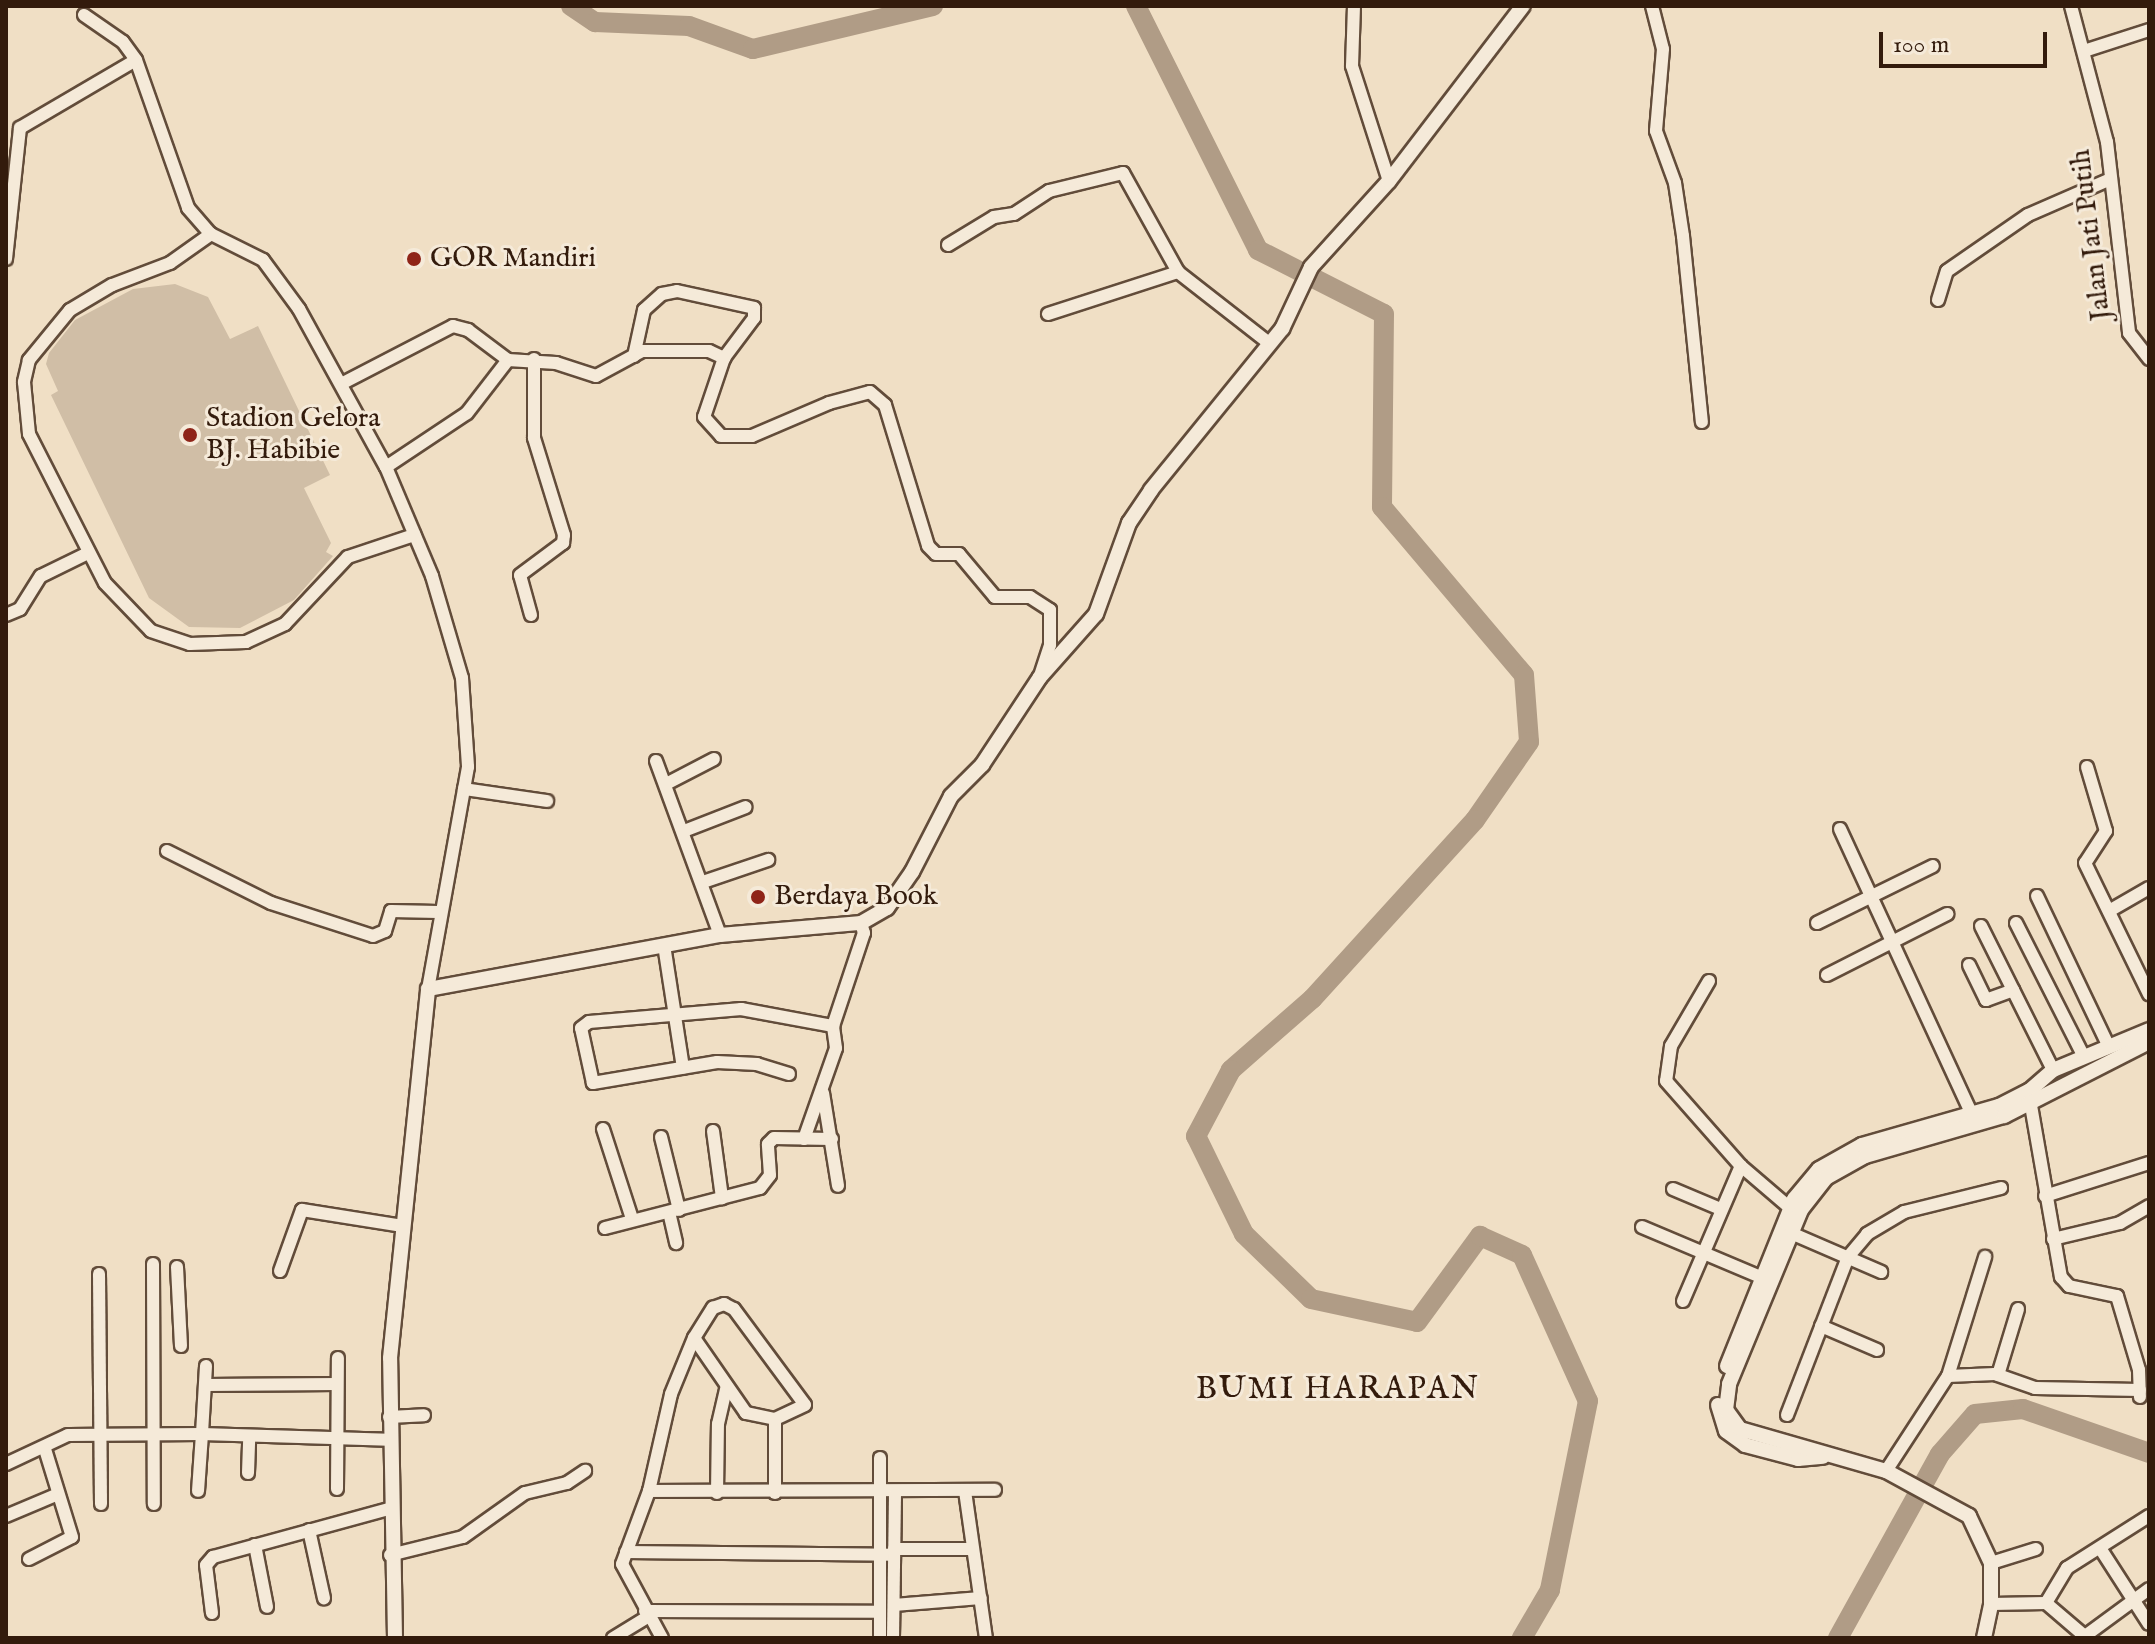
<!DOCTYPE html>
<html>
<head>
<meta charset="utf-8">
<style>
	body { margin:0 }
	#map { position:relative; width:2155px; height:1644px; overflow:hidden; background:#f0dfc5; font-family:"IM FELL English",serif }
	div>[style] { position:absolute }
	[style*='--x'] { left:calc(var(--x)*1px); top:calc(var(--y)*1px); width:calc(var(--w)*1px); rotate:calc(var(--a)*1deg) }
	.green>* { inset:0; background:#d0bea6 }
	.river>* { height:20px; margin:-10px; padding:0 10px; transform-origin:10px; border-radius:10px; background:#b09c86 }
	.roads { filter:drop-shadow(2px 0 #624c3a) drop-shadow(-2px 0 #624c3a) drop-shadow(0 2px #624c3a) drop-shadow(0 -2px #624c3a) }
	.minor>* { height:12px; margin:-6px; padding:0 6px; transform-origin:6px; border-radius:6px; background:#f5ead9 }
	.tertiary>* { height:14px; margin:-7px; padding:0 7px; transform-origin:7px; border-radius:7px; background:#f5ead9 }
	.dots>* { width:22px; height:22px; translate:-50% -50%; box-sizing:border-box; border:4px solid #f5ead9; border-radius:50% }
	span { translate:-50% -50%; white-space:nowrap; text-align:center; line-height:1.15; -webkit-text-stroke:6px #f5ead9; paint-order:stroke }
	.street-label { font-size:28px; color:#331b0c }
	.poi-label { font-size:28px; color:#331b0c }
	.left { translate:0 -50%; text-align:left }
	.quarter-label { font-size:32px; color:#331b0c; letter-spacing:2px }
	.frame { position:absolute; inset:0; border:8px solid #331b0c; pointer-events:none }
	.scale { position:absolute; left:1879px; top:32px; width:168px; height:36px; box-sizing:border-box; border:4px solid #331b0c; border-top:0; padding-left:10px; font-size:24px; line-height:28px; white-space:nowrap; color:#331b0c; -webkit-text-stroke:6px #f5ead9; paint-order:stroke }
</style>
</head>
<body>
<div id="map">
	<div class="green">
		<div style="clip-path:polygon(175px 284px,208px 297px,230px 339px,258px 326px,330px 475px,304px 488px,331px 543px,326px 552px,333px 556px,294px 600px,240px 628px,189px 627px,149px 598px,51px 395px,58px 391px,46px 364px,49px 353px,75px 320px,133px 289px)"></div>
	</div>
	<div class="river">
		<div style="--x:571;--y:6;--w:29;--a:34"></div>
		<div style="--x:595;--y:22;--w:94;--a:2.4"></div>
		<div style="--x:689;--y:26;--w:68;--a:19.8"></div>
		<div style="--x:753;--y:49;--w:185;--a:-13.4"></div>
		<div style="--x:1136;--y:6;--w:273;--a:63.4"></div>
		<div style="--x:1258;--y:250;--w:141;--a:26.9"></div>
		<div style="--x:1384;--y:314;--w:193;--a:90.6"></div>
		<div style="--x:1382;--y:507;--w:220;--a:49.8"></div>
		<div style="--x:1524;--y:675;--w:67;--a:85.7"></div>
		<div style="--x:1529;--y:742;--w:95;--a:124.7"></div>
		<div style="--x:1475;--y:820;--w:242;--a:132.3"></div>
		<div style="--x:1312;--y:999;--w:108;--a:138.8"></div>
		<div style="--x:1231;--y:1070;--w:75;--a:117.9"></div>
		<div style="--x:1196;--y:1136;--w:109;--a:63.9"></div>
		<div style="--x:1244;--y:1234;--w:93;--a:44.1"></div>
		<div style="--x:1311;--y:1299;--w:108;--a:12.2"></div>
		<div style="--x:1417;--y:1322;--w:107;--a:-53.8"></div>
		<div style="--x:1480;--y:1236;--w:46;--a:24.3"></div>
		<div style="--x:1522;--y:1255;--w:160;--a:65.7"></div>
		<div style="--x:1588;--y:1401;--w:193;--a:101.4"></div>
		<div style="--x:1550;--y:1590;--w:56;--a:120.3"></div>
		<div style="--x:1838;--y:1638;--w:210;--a:-61"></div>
		<div style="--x:1940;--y:1454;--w:53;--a:-48.8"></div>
		<div style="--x:1975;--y:1414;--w:48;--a:-5.9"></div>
		<div style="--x:2023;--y:1409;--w:133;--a:19.2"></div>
	</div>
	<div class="roads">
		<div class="minor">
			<div style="--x:1354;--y:6;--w:60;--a:91.9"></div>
			<div style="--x:1352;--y:66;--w:121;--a:72.2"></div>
			<div style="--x:1652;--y:6;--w:44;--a:75.7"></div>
			<div style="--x:1663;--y:49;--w:82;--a:94.9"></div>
			<div style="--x:1656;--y:131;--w:55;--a:69.9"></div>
			<div style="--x:1675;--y:183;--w:54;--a:81.4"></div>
			<div style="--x:1683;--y:236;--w:187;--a:84.2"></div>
			<div style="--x:2071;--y:6;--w:141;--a:75.2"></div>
			<div style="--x:2107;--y:142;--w:192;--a:83.4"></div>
			<div style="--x:2129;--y:333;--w:33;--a:52"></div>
			<div style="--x:84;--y:15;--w:47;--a:34.7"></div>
			<div style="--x:123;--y:42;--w:22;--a:54"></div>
			<div style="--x:136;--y:60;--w:157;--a:70.6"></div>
			<div style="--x:188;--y:208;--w:35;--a:49"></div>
			<div style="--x:211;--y:234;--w:58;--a:26.6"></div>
			<div style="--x:263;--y:260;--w:61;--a:53.7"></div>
			<div style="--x:299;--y:309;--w:180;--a:61.2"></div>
			<div style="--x:386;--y:467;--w:118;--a:67.1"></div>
			<div style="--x:432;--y:576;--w:106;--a:73.6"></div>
			<div style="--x:462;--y:678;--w:89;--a:86.1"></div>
			<div style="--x:468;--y:767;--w:226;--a:100.2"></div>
			<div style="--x:2084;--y:51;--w:68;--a:-17.9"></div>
			<div style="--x:211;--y:234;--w:50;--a:144.7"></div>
			<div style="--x:170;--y:263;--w:62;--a:159.2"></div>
			<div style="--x:112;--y:285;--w:49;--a:149.2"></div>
			<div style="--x:70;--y:310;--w:65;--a:129.4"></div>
			<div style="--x:29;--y:360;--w:23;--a:103"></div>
			<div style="--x:24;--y:382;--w:52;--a:84.5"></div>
			<div style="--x:29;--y:434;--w:167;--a:63"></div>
			<div style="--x:105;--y:583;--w:66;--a:46.2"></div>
			<div style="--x:151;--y:631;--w:41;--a:18.4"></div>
			<div style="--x:190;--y:644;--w:56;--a:-2"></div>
			<div style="--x:246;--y:642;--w:43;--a:-24.8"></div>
			<div style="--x:285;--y:624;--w:92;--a:-46.8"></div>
			<div style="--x:348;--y:557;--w:70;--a:-18.4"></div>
			<div style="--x:948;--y:245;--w:54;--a:-31.3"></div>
			<div style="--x:994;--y:217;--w:20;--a:-9"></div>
			<div style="--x:1014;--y:214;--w:42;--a:-33.3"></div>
			<div style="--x:1049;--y:191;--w:76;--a:-13.7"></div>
			<div style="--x:1123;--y:173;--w:113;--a:60.9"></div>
			<div style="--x:1178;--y:272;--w:115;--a:38"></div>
			<div style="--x:6;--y:259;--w:132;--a:-83.9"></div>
			<div style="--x:20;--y:128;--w:134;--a:-30.4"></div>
			<div style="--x:1938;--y:300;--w:30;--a:-73"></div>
			<div style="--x:1947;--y:271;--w:98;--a:-34.7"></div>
			<div style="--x:2028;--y:215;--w:87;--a:-23.6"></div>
			<div style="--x:1048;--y:314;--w:137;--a:-17.9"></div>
			<div style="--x:634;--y:356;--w:47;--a:-77.7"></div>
			<div style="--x:644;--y:310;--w:24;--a:-42"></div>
			<div style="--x:662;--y:294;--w:15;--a:-11"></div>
			<div style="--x:677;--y:291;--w:79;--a:12.4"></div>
			<div style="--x:754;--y:308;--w:10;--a:90"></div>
			<div style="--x:754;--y:318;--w:50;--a:126.9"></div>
			<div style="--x:341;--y:384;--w:126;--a:-27.4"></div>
			<div style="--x:453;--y:326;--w:16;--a:15"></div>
			<div style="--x:468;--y:330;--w:50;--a:36.9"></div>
			<div style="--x:508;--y:360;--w:48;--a:3.6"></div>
			<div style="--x:556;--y:363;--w:42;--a:18"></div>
			<div style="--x:596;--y:376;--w:52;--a:-28.5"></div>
			<div style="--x:642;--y:351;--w:67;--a:0"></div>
			<div style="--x:709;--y:351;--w:17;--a:25"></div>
			<div style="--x:724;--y:358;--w:62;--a:108.7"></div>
			<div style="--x:704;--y:417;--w:25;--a:48"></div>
			<div style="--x:721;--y:436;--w:31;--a:0"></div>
			<div style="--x:752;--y:436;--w:84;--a:-23.2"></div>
			<div style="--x:829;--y:403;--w:42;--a:-15"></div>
			<div style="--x:870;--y:392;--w:20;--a:41"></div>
			<div style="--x:885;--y:405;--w:147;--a:73"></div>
			<div style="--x:928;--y:546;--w:11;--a:45"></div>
			<div style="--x:936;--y:554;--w:23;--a:0"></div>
			<div style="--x:959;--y:554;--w:56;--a:50.1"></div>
			<div style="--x:995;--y:597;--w:35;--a:0"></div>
			<div style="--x:1030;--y:597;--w:24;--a:33"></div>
			<div style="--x:1050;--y:610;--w:35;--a:90"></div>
			<div style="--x:1050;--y:645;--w:29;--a:108"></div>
			<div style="--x:386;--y:467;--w:97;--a:-33.7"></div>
			<div style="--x:467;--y:413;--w:67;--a:-52.3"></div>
			<div style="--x:6;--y:615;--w:15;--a:-23"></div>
			<div style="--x:20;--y:609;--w:39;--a:-58"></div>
			<div style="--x:41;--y:576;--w:52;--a:-26.1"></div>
			<div style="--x:531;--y:615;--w:41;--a:-105.4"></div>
			<div style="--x:520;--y:575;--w:54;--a:-36.7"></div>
			<div style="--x:563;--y:543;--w:8;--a:-83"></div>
			<div style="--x:564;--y:535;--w:102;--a:-107.2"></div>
			<div style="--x:534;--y:438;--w:79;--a:-90"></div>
			<div style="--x:656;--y:761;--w:185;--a:69.8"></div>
			<div style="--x:2087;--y:767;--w:67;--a:73.5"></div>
			<div style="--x:2106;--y:831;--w:38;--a:123"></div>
			<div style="--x:2085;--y:863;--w:146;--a:64"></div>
			<div style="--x:666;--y:784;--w:54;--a:-27.5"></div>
			<div style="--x:464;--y:789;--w:84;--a:8.2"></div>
			<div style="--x:1840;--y:829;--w:317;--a:65.2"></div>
			<div style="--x:684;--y:831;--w:66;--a:-21.2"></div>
			<div style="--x:167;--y:851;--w:116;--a:26.6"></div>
			<div style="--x:271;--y:903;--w:107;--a:17.9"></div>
			<div style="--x:373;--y:936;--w:13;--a:-23"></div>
			<div style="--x:385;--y:931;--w:21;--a:-73"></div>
			<div style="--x:391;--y:911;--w:47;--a:1.2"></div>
			<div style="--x:703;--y:882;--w:69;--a:-18.7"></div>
			<div style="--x:2037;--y:896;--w:167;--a:64.5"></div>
			<div style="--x:2109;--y:911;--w:46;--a:-29.9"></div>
			<div style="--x:1817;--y:923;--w:129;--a:-26.2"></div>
			<div style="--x:2016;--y:923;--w:150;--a:63.1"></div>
			<div style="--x:1981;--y:926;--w:161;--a:63.4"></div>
			<div style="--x:664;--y:945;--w:124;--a:81.2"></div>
			<div style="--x:1969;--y:965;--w:39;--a:64"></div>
			<div style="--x:1986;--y:1000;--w:29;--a:-20"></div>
			<div style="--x:1827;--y:975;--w:135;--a:-26.9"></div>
			<div style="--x:1709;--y:981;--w:75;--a:120.3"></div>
			<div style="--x:1671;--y:1046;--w:35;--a:98"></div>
			<div style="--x:1666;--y:1081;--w:113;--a:48.6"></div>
			<div style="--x:1741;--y:1166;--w:65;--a:40.6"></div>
			<div style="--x:789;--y:1074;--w:34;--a:-163"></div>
			<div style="--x:757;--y:1064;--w:40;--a:-177.1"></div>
			<div style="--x:717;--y:1062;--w:126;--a:170.4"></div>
			<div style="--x:593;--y:1083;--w:56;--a:-102.3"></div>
			<div style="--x:581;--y:1028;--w:10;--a:-37"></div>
			<div style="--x:589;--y:1022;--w:153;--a:-4.9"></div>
			<div style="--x:741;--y:1009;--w:94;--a:10.5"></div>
			<div style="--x:823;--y:1093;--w:94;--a:80.8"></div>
			<div style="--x:2029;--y:1094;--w:186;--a:80.1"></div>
			<div style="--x:2061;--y:1277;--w:12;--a:48"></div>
			<div style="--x:2069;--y:1286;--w:49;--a:11.8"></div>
			<div style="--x:2117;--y:1296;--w:77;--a:73.4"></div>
			<div style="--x:2139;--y:1370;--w:27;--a:88"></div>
			<div style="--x:603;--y:1129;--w:95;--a:72.1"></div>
			<div style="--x:713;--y:1131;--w:68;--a:82.3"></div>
			<div style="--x:661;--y:1137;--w:75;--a:76.1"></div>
			<div style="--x:804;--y:1139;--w:96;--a:-70.6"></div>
			<div style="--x:836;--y:1048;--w:22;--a:-98"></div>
			<div style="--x:833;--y:1026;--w:98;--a:-71.6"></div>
			<div style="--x:864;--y:933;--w:10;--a:-107"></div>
			<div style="--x:1673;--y:1189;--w:49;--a:22.9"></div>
			<div style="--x:2045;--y:1196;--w:109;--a:-17.6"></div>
			<div style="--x:669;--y:1212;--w:32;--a:77"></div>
			<div style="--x:1642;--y:1227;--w:139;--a:22.9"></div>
			<div style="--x:605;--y:1228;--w:160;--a:-14.5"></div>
			<div style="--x:760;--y:1188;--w:16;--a:-52"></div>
			<div style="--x:770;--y:1175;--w:31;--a:-94"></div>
			<div style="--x:768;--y:1144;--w:8;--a:-45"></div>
			<div style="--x:774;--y:1138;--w:58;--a:1"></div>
			<div style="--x:1784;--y:1230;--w:106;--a:23.4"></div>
			<div style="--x:2053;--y:1239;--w:69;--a:-13.4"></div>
			<div style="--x:2120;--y:1223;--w:34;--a:-30"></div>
			<div style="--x:153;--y:1264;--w:240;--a:89.8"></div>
			<div style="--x:177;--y:1267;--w:79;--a:87.1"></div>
			<div style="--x:280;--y:1271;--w:65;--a:-70.2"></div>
			<div style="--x:302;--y:1210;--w:102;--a:9"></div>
			<div style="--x:99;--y:1274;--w:230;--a:89.5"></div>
			<div style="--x:1683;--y:1301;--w:147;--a:-66.8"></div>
			<div style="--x:1821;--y:1326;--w:61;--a:23.2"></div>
			<div style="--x:206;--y:1366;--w:68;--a:93.4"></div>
			<div style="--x:202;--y:1434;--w:186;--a:1.8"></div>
			<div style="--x:1998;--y:1375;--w:69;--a:-73.1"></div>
			<div style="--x:1948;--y:1376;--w:47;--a:-2.4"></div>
			<div style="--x:1995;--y:1374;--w:42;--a:19.3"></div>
			<div style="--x:2035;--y:1388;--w:105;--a:1.1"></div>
			<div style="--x:206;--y:1385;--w:131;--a:-0.4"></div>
			<div style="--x:1787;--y:1415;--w:169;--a:-68.9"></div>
			<div style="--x:1848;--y:1257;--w:30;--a:-50"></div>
			<div style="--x:1867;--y:1234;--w:43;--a:-30.7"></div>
			<div style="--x:1904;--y:1212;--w:100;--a:-13.9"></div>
			<div style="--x:389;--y:1417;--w:35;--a:-3"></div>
			<div style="--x:880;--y:1458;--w:180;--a:90"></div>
			<div style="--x:6;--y:1464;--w:68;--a:-25.1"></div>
			<div style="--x:68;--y:1435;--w:134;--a:-0.4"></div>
			<div style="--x:202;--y:1434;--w:57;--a:94"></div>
			<div style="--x:1886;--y:1471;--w:113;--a:-56.9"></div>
			<div style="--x:1948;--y:1376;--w:125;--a:-72.7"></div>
			<div style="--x:248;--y:1473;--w:36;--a:-88"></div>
			<div style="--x:337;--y:1489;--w:131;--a:-89.6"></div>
			<div style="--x:649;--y:1491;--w:346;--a:-0.2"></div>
			<div style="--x:965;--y:1491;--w:148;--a:81.9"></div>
			<div style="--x:717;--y:1493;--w:69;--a:-89.2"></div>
			<div style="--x:718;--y:1424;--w:39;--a:-77"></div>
			<div style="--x:775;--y:1493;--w:74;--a:-90"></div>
			<div style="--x:6;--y:1516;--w:56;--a:-22.9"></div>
			<div style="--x:309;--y:1530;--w:70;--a:77.6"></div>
			<div style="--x:255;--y:1545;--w:63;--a:79"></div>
			<div style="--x:2100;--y:1548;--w:90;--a:57.2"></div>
			<div style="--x:894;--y:1549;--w:78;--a:0"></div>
			<div style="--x:626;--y:1552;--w:267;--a:0.6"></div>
			<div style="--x:390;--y:1555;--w:75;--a:-13.9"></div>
			<div style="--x:463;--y:1537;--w:76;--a:-35.4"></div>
			<div style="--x:525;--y:1493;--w:43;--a:-13.4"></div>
			<div style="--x:567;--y:1483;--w:22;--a:-34"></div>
			<div style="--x:29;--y:1559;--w:48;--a:-27.1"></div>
			<div style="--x:72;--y:1537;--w:92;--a:-107.1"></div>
			<div style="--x:1991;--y:1563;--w:47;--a:-17.3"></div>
			<div style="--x:2046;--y:1603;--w:41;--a:-59"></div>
			<div style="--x:2067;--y:1568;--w:97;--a:-32.4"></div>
			<div style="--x:1991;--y:1604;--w:55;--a:-1"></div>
			<div style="--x:2046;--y:1603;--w:54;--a:40.5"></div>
			<div style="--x:894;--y:1605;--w:87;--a:-4.6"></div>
			<div style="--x:645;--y:1611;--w:235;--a:0.2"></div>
			<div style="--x:212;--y:1613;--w:48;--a:-97.1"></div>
			<div style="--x:206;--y:1565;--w:11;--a:-49"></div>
			<div style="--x:213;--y:1557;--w:182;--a:-15.3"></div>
			<div style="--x:2085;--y:1636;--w:79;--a:-36.3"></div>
			<div style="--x:613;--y:1638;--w:42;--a:-31.4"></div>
			<div style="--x:662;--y:1638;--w:84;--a:-118.4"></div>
			<div style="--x:622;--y:1564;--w:78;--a:-69.7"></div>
			<div style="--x:649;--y:1491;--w:99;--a:-77.2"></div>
			<div style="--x:671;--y:1394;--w:61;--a:-67.7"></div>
			<div style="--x:694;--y:1338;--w:36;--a:-58"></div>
			<div style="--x:713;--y:1308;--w:12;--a:-20"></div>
			<div style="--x:724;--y:1304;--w:11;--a:27"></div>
			<div style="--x:734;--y:1309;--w:119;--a:53.5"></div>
			<div style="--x:805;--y:1405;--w:33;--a:155"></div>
			<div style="--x:775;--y:1419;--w:30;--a:-168"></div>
			<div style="--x:746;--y:1413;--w:91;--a:-124.7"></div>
			<div style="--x:893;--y:1638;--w:145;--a:-89.2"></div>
		</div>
		<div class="tertiary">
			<div style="--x:1727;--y:1366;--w:180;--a:-68.1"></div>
			<div style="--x:1794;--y:1199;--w:39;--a:-50"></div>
			<div style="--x:1819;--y:1169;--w:49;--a:-29.2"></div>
			<div style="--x:1862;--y:1145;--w:142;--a:-15.9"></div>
			<div style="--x:1999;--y:1106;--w:34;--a:-27"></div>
			<div style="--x:2029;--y:1091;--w:32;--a:-41"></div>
			<div style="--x:2053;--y:1070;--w:104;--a:-22.6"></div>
			<div style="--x:1718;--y:1405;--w:27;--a:73"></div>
			<div style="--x:1726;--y:1431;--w:24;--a:36"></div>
			<div style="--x:1745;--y:1445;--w:55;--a:14.8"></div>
			<div style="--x:1798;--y:1459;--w:25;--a:-5"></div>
			<div style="--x:395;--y:1638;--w:280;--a:-91"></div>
			<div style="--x:390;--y:1358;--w:371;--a:-84.1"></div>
			<div style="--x:428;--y:989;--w:297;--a:-10.5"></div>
			<div style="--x:720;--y:935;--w:142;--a:-4.9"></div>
			<div style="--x:861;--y:923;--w:30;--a:-30"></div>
			<div style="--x:887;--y:908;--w:44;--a:-55.2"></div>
			<div style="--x:912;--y:872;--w:85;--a:-62.8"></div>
			<div style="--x:951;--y:796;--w:44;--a:-45"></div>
			<div style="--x:982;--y:765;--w:105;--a:-56.6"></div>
			<div style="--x:1040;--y:677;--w:84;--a:-48.4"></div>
			<div style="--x:1096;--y:614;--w:97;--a:-70.1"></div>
			<div style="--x:1129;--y:523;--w:40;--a:-56"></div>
			<div style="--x:1151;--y:490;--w:208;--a:-50.9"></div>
			<div style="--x:1282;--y:329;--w:68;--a:-64.9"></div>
			<div style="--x:1311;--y:267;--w:116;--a:-47.8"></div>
			<div style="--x:1389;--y:181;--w:220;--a:-52.6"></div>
			<div style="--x:1984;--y:1638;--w:35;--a:-78"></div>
			<div style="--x:1991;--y:1604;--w:41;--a:-90"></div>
			<div style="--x:1991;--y:1563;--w:52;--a:-115.1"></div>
			<div style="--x:1969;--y:1516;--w:94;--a:-151.5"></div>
			<div style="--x:1886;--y:1471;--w:152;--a:-164"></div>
			<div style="--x:1740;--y:1429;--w:24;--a:-126"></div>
			<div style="--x:1726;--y:1410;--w:26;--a:-83"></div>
			<div style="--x:1729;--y:1384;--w:188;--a:-67.5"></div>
			<div style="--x:1801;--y:1210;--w:41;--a:-52"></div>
			<div style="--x:1826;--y:1178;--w:45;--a:-29.4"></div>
			<div style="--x:1865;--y:1156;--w:145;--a:-16.1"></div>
			<div style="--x:2004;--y:1116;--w:163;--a:-27"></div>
		</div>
	</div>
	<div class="dots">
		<div style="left:414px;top:259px;background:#8f2418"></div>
		<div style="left:190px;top:435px;background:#8f2418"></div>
		<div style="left:758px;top:897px;background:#8f2418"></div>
	</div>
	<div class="street-label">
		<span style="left:2092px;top:235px;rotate:-97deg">Jalan Jati Putih</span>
	</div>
	<div class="poi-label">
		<span class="left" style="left:430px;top:259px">GOR Mandiri</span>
		<span class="left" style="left:206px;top:435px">Stadion Gelora<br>BJ. Habibie</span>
		<span class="left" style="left:774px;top:897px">Berdaya Book</span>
	</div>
	<div class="quarter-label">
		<span style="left:1338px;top:1390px">BUMI HARAPAN</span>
	</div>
	<div class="frame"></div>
	<div class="scale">100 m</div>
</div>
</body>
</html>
